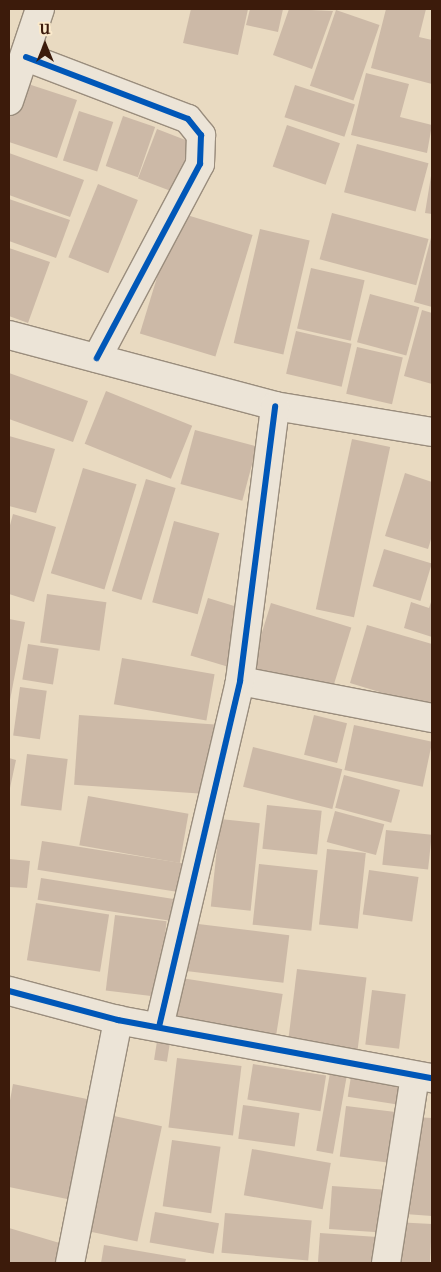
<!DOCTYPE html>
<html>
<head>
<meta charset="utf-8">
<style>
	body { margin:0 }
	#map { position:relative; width:441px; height:1272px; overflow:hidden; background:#e9dac1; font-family:"IM FELL French Canon",serif }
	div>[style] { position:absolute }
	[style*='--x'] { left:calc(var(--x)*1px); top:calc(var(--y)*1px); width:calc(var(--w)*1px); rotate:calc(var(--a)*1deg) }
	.building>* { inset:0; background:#ccb9a7; transform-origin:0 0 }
	.roads { filter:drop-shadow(1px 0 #9a8d7d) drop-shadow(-1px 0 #9a8d7d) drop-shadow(0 1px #9a8d7d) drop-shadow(0 -1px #9a8d7d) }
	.minor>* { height:28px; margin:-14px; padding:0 14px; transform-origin:14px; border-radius:14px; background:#ece4d7 }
	.cycleway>* { height:6px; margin:-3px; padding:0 3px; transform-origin:3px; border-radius:3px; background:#0057b8 }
	span { translate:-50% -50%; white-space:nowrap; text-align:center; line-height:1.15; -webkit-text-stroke:4px #fbeacc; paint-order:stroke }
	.frame { position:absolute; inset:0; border:10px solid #3c1b0b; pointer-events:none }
	.north { position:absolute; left:20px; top:20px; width:50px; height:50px; -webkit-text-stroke:4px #fbeacc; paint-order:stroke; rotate:0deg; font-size:14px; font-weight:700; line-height:20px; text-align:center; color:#3c1b0b }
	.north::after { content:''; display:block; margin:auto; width:18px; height:22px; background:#3c1b0b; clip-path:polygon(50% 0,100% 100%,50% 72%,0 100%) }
</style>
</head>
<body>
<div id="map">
	<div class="building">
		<div style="clip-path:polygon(191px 9px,248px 9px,238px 55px,183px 43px)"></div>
		<div style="clip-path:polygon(250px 9px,283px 9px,278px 32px,246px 25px)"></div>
		<div style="clip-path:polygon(289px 9px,333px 11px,312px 69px,273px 55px)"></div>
		<div style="clip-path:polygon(386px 9px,426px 9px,419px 37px,432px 40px,432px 84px,371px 68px)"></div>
		<div style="left:336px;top:10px;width:46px;height:80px;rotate:19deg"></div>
		<div style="clip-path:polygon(366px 73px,409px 84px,400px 117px,432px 125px,427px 153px,351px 135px)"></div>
		<div style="clip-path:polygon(19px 81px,77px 100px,57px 158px,9px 142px,9px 112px)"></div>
		<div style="left:295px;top:85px;width:63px;height:34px;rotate:18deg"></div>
		<div style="left:79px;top:111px;width:36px;height:52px;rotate:18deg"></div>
		<div style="left:123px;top:116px;width:34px;height:53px;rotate:19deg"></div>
		<div style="left:287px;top:125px;width:56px;height:44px;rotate:19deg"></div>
		<div style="left:157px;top:129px;width:45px;height:53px;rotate:21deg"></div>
		<div style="left:357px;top:144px;width:74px;height:50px;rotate:15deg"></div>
		<div style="clip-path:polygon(9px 153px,84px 180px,70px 217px,9px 195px)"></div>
		<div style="clip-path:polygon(431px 176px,432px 176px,432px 214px,425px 213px)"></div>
		<div style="left:98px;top:184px;width:43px;height:79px;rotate:22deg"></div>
		<div style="clip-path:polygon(9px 199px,70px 220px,56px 258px,9px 241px)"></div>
		<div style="left:177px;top:212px;width:79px;height:127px;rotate:17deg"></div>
		<div style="left:332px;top:213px;width:100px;height:48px;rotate:15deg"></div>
		<div style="left:260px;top:229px;width:51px;height:117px;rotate:13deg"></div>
		<div style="clip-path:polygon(432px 234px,432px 307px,414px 302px)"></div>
		<div style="clip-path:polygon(9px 248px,50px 262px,28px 323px,9px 316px)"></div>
		<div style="left:311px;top:268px;width:55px;height:62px;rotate:13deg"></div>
		<div style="left:370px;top:294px;width:51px;height:50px;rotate:15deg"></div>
		<div style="clip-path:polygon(422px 310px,432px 313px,432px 384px,404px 376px)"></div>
		<div style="left:296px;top:331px;width:57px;height:44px;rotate:13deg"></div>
		<div style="left:357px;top:347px;width:47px;height:48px;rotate:13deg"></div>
		<div style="clip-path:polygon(9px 373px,88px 401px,73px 442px,9px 419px)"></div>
		<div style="left:106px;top:391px;width:93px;height:57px;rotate:22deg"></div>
		<div style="left:195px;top:430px;width:64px;height:56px;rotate:15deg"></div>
		<div style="clip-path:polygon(9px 436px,55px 449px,36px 513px,9px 506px)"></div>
		<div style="left:352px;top:439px;width:39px;height:174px;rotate:12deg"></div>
		<div style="left:83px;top:468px;width:56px;height:110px;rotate:17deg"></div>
		<div style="clip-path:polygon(405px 473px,432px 482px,432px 536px,428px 549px,385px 536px)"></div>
		<div style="left:146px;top:479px;width:31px;height:117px;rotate:17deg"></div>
		<div style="clip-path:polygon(13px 514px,56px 527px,34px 602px,9px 594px,9px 529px)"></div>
		<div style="left:174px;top:521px;width:47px;height:84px;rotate:15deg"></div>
		<div style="left:384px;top:549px;width:50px;height:39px;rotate:17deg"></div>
		<div style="left:47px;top:594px;width:60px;height:49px;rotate:8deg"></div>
		<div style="left:208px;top:598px;width:41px;height:60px;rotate:17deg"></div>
		<div style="clip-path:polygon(432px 599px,432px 637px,404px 628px,411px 602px,429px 608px)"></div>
		<div style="left:271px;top:603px;width:84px;height:68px;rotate:17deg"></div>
		<div style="clip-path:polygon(9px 619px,25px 622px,10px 700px,9px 700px)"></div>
		<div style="clip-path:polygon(367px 625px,432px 644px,432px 708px,350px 683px)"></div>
		<div style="left:28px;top:644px;width:31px;height:36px;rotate:9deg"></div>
		<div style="left:122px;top:658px;width:94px;height:47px;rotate:10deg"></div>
		<div style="left:20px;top:687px;width:27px;height:49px;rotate:8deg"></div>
		<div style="left:79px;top:715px;width:136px;height:70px;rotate:4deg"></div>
		<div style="left:314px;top:715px;width:34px;height:41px;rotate:14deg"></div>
		<div style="left:354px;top:725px;width:80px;height:46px;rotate:12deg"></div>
		<div style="left:253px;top:747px;width:92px;height:41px;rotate:14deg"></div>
		<div style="left:27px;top:754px;width:41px;height:52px;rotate:7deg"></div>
		<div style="clip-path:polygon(9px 758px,16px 760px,10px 788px,9px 788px)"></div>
		<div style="left:344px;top:775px;width:58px;height:34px;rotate:15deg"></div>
		<div style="left:88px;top:796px;width:102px;height:50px;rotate:10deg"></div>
		<div style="left:267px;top:805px;width:55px;height:44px;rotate:6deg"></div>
		<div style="left:335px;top:811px;width:51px;height:32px;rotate:15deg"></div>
		<div style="left:220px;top:819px;width:40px;height:88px;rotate:6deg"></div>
		<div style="left:386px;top:830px;width:46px;height:35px;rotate:6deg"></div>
		<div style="left:42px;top:841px;width:149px;height:29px;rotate:9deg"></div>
		<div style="left:327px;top:849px;width:39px;height:76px;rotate:6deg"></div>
		<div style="clip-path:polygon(9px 859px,30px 861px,27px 888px,9px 887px)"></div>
		<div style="left:259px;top:864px;width:59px;height:61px;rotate:6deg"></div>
		<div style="left:369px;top:870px;width:50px;height:45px;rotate:8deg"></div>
		<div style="left:41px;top:878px;width:139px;height:22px;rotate:9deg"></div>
		<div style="left:36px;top:903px;width:74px;height:58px;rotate:9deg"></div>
		<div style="left:115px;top:915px;width:52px;height:76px;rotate:7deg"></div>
		<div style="left:190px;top:923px;width:100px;height:48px;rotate:7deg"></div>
		<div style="left:297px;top:969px;width:70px;height:78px;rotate:7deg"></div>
		<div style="left:175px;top:977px;width:109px;height:45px;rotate:9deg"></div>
		<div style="left:372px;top:990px;width:34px;height:55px;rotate:7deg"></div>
		<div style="left:158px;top:1035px;width:13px;height:25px;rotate:9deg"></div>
		<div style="left:177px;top:1058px;width:65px;height:70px;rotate:7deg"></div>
		<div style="left:253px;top:1064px;width:74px;height:36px;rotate:9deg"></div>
		<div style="left:352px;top:1070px;width:60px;height:27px;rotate:9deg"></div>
		<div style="left:330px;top:1073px;width:17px;height:79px;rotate:10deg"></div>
		<div style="clip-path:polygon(13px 1084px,92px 1100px,72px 1200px,9px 1187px,9px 1106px)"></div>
		<div style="left:243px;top:1105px;width:57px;height:34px;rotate:8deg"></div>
		<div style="left:346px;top:1106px;width:52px;height:51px;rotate:7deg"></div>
		<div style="left:114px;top:1116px;width:49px;height:118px;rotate:12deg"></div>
		<div style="clip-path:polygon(413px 1117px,432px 1118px,432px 1216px,405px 1214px)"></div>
		<div style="left:172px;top:1140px;width:49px;height:67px;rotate:8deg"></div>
		<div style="left:252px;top:1149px;width:80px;height:47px;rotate:10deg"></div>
		<div style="left:332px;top:1186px;width:57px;height:43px;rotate:4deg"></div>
		<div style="left:155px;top:1212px;width:65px;height:31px;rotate:10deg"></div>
		<div style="left:225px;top:1213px;width:87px;height:40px;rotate:5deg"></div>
		<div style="left:394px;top:1222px;width:38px;height:41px;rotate:3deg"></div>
		<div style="clip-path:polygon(9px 1228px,63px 1244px,57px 1263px,9px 1263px)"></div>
		<div style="left:320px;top:1233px;width:61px;height:30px;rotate:4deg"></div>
		<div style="clip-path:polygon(104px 1245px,186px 1259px,185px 1263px,101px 1263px)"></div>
	</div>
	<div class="roads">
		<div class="minor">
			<div style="--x:26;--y:57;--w:173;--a:20.9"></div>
			<div style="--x:188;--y:119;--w:21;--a:51"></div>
			<div style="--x:201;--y:135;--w:29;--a:92"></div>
			<div style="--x:200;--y:164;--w:220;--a:118"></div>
			<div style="--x:9;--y:101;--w:97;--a:-71.4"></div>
			<div style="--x:9;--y:335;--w:275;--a:14.9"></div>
			<div style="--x:275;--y:406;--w:159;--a:9.4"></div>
			<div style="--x:240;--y:681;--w:196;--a:10.9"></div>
			<div style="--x:9;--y:991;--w:113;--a:14.9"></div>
			<div style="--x:118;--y:1020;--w:319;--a:10.5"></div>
			<div style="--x:159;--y:1027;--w:355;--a:-76.8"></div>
			<div style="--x:240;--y:681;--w:277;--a:-82.7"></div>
			<div style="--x:70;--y:1263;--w:248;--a:-78.8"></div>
			<div style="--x:386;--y:1263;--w:189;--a:-81.2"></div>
		</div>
	</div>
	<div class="cycleway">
		<div style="--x:26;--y:57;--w:173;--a:20.9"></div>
		<div style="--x:188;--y:119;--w:21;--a:51"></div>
		<div style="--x:201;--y:135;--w:29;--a:92"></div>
		<div style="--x:200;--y:164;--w:220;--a:118"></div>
		<div style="--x:9;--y:991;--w:113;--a:14.9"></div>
		<div style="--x:118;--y:1020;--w:319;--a:10.5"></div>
		<div style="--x:159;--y:1027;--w:355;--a:-76.8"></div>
		<div style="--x:240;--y:681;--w:277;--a:-82.7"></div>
	</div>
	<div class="frame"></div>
	<div class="north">U</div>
</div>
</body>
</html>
